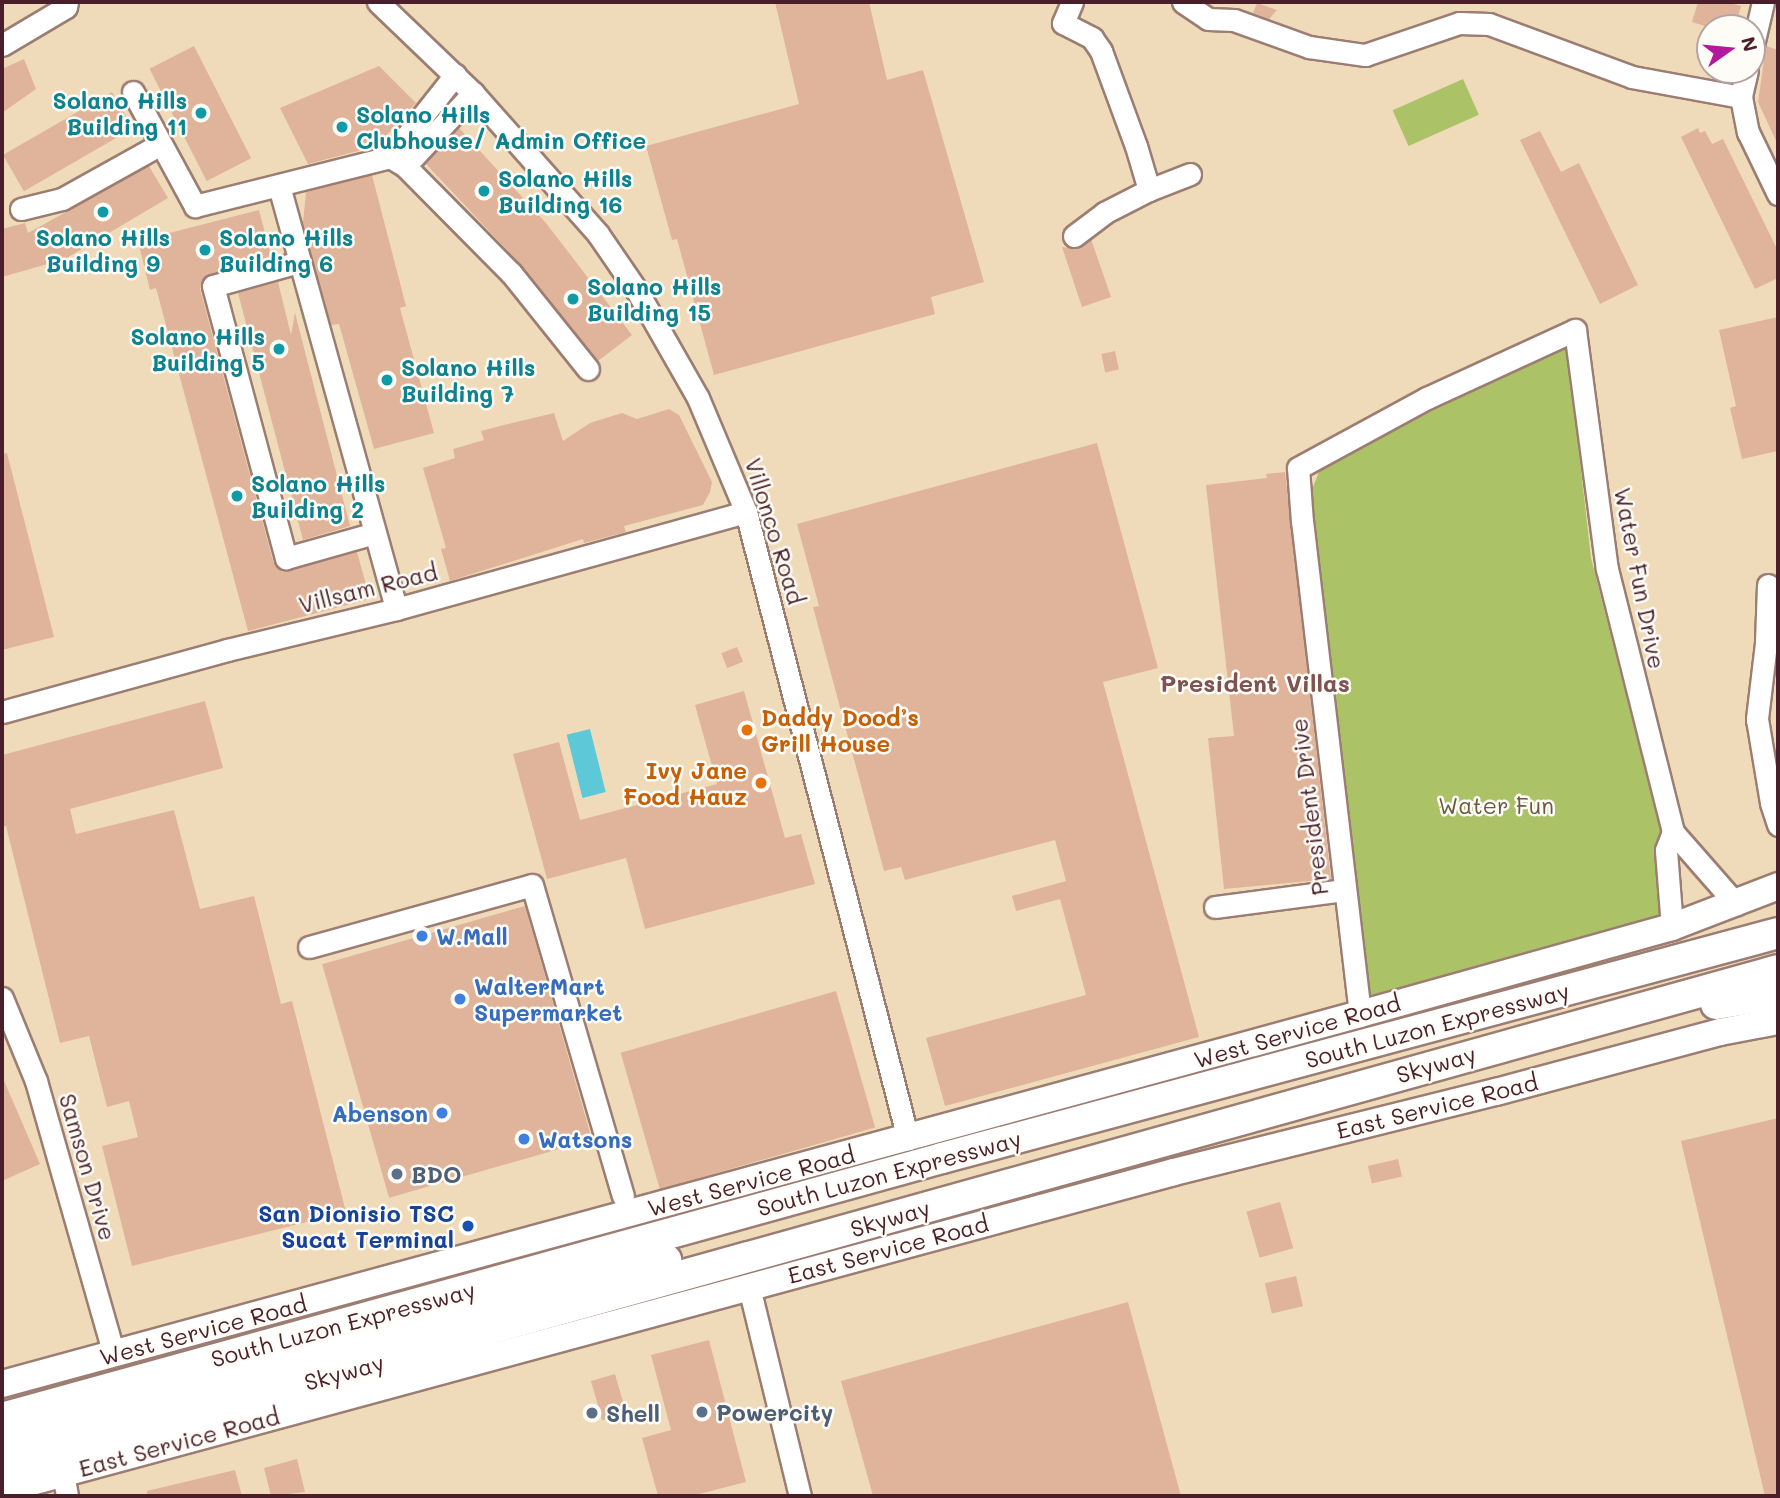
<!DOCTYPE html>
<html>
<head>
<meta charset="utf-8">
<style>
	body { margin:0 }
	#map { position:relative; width:1780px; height:1498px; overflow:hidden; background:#efdbba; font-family:Mali,sans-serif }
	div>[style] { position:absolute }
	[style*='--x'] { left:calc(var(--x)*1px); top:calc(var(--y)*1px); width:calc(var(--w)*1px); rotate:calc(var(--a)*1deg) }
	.green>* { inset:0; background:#abc267; transform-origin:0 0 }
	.water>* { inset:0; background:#5dc8d7; transform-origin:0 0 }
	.building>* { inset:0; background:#e0b49a; transform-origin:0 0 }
	.roads { filter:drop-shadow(2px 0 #9c7d72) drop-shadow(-2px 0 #9c7d72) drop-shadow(0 2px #9c7d72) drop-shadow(0 -2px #9c7d72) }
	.minor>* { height:21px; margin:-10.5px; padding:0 10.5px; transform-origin:10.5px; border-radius:10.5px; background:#fff }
	.major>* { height:26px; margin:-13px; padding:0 13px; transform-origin:13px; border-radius:13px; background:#fff }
	.highway>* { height:30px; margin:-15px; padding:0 15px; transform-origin:15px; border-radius:15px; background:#fff }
	.dots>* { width:19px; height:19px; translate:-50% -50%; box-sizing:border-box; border:4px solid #fdfcf7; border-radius:50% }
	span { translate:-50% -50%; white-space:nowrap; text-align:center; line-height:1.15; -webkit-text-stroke:5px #fdfcf7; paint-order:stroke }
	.culture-label { font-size:23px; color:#0d838f; font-weight:700 }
	.right { translate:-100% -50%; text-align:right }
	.left { translate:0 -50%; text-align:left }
	.street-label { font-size:23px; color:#4a1f2b }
	.food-label { font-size:23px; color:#c56008; font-weight:700 }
	.park-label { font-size:23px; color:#6c5840 }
	.shop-label { font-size:23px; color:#366cbe; font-weight:700 }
	.service-label { font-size:23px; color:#4e5e75; font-weight:700 }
	.transit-label { font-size:23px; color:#164399; font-weight:700 }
	.neighbourhood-label { font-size:24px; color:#7e5352; font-weight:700 }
	.frame { position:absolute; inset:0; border:4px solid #4a1f2b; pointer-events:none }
	.north { position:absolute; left:1696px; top:14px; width:70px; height:70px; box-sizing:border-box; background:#fdfcf7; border:2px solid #b5a4a5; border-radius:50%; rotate:75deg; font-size:19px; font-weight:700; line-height:28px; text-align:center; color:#4a1f2b }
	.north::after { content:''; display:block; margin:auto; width:24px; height:32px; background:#b5179e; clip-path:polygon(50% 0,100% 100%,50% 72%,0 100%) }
</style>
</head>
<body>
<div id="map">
	<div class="green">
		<div style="left:1463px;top:79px;width:39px;height:77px;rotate:66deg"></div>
		<div style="clip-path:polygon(1567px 346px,1591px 558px,1665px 848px,1661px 925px,1365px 999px,1309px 521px,1310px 495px,1322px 464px)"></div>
	</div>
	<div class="water">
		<div style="left:590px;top:729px;width:65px;height:24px;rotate:76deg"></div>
	</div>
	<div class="building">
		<div style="clip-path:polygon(775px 2px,869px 2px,887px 80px,923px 70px,984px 282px,931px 297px,935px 314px,714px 375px,677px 239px,672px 240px,646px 146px,799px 104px)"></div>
		<div style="clip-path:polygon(1698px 2px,1727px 2px,1741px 6px,1735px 28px,1711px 28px,1692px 22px)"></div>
		<div style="clip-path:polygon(1257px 3px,1277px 10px,1269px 19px,1253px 13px)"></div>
		<div style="left:194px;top:46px;width:126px;height:50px;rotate:63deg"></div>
		<div style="clip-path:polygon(1766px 46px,1778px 50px,1777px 143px,1758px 102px)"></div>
		<div style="clip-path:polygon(24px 59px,36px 89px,2px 113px,2px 69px)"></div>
		<div style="clip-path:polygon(379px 66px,416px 103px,377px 146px,308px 164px,280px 108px)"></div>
		<div style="left:112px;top:92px;width:42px;height:126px;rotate:60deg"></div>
		<div style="clip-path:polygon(459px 128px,546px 223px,632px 335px,598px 361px,521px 265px,425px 163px)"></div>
		<div style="clip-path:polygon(1698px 128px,1700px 133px,1705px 131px,1712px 144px,1723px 139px,1778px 251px,1778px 278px,1755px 289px,1681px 137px)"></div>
		<div style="clip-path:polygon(1540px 131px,1561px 172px,1579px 163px,1638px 285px,1600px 304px,1520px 140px)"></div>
		<div style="clip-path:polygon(149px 166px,168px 198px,65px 259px,2px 277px,2px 229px,25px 223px,28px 233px)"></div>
		<div style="clip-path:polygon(372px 175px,406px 306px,400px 308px,434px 433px,374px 449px,339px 324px,331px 325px,303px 223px,306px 192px)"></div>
		<div style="clip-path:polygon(259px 210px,271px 256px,205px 276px,200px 289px,273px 561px,282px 572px,357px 552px,370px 599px,248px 631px,156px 288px,150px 290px,138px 241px)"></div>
		<div style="clip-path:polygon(1091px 239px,1111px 297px,1082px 307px,1062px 247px,1076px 249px)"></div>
		<div style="clip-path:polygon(278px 282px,291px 335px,295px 313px,350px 526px,303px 540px,238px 293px)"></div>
		<div style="clip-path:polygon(1778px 317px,1778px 451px,1742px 459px,1730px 408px,1736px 406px,1719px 330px)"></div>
		<div style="left:1115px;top:351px;width:19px;height:14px;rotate:78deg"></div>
		<div style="clip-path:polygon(669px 409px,679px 415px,712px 482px,710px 492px,703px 505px,624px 526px,626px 532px,584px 543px,583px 539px,450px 581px,441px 549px,446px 548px,423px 468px,455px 458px,453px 449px,484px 440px,481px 431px,504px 425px,554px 413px,563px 441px,590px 423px,622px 413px,637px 419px)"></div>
		<div style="clip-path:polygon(1097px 443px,1158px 668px,1103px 682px,1199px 1037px,945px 1106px,926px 1038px,1086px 995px,1060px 899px,1016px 911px,1012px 896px,1066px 881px,1055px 840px,905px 880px,901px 867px,884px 871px,813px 607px,819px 606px,797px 524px)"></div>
		<div style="clip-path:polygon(7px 453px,54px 637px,2px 650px,2px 454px)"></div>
		<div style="clip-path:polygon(1285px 472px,1331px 879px,1224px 889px,1208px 738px,1234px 736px,1206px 485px,1267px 478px,1266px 474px)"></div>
		<div style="left:737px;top:647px;width:16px;height:17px;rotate:68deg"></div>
		<div style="clip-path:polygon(744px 691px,785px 838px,801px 834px,815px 884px,645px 929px,626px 858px,547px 879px,513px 754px,559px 742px,580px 820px,717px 784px,695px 705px)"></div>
		<div style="clip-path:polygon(205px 701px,223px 768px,70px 809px,76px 834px,174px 810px,200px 909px,254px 896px,281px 1004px,292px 1001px,346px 1212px,132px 1266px,102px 1146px,138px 1137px,129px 1101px,107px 1107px,89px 1036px,60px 1043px,6px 826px,2px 827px,2px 755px)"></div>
		<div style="left:525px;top:906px;width:243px;height:211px;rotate:74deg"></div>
		<div style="left:836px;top:991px;width:142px;height:224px;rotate:74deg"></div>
		<div style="clip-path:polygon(2px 1076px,40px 1164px,2px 1181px)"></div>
		<div style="clip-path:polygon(1778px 1118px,1778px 1496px,1765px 1496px,1681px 1141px)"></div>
		<div style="left:1398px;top:1159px;width:18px;height:31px;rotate:77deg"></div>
		<div style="left:1280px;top:1202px;width:48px;height:35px;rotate:74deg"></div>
		<div style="left:1296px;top:1276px;width:31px;height:32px;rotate:77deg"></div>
		<div style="clip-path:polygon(1128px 1302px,1181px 1496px,873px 1496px,841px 1381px)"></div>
		<div style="clip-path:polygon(709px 1340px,746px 1482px,691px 1496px,658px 1496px,642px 1438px,671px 1430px,651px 1355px)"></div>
		<div style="left:615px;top:1374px;width:41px;height:25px;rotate:74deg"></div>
		<div style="clip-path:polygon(297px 1459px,305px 1492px,271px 1496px,264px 1468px)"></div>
		<div style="clip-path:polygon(235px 1470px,242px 1496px,147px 1496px,147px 1491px)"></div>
	</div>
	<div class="roads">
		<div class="minor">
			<div style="--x:378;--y:2;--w:132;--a:43.8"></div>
			<div style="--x:473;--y:93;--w:188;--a:48.4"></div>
			<div style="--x:598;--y:234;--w:69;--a:55.6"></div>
			<div style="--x:637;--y:291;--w:123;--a:60.3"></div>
			<div style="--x:698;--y:398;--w:124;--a:67.2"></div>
			<div style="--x:746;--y:512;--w:648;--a:75.51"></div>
			<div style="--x:1072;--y:2;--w:23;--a:113"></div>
			<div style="--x:1063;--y:23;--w:33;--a:27"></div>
			<div style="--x:1092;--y:38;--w:16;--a:55"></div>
			<div style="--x:1101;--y:51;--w:101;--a:69.8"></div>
			<div style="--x:1136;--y:146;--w:46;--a:73.5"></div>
			<div style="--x:1183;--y:2;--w:30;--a:34"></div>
			<div style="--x:1208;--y:19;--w:26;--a:2"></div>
			<div style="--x:1234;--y:20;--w:80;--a:19.8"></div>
			<div style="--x:1309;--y:47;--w:57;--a:8.1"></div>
			<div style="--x:1365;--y:55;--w:99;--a:-18.8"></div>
			<div style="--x:1459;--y:23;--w:30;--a:2"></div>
			<div style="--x:1489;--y:24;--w:153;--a:20.3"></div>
			<div style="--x:1632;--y:77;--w:111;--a:10.4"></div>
			<div style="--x:2;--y:45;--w:74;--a:-30.7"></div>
			<div style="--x:66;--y:7;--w:5;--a:-79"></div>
			<div style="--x:1752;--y:49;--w:48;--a:-76.8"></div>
			<div style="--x:1747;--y:70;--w:28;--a:103"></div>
			<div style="--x:1741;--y:97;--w:36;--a:79"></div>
			<div style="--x:1748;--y:132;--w:69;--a:64.2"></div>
			<div style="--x:133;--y:92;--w:130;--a:61.5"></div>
			<div style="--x:195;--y:206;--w:201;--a:-14.1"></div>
			<div style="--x:390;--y:157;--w:105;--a:-51.6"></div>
			<div style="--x:390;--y:157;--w:17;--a:31"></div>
			<div style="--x:405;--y:166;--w:151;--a:45.3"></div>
			<div style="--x:511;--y:273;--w:123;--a:51.3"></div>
			<div style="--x:405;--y:166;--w:100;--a:-47"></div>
			<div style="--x:279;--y:186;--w:439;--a:74.5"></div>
			<div style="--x:21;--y:209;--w:42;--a:-13.7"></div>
			<div style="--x:62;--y:199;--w:113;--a:-29.1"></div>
			<div style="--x:1074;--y:236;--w:38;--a:-37"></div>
			<div style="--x:1104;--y:213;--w:51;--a:-27.1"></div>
			<div style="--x:1149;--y:190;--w:44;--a:-21.3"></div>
			<div style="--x:299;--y:262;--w:89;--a:164.4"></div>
			<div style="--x:213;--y:286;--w:282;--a:75"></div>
			<div style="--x:286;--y:558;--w:92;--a:-15.7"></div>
			<div style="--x:1768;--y:585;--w:58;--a:92"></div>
			<div style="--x:1766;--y:643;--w:77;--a:96.8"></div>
			<div style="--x:1757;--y:719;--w:85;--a:80.5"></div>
			<div style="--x:1771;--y:803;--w:23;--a:72"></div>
			<div style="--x:2;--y:712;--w:233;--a:-15.4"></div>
			<div style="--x:227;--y:650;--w:174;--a:-13.6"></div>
			<div style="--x:396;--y:609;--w:363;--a:-15.5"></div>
			<div style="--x:1215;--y:907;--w:131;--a:-7.5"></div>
			<div style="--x:1672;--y:927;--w:77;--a:-94.5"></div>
			<div style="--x:1666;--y:850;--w:19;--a:-69"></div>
			<div style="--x:309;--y:947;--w:231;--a:-15.5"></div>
			<div style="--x:532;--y:885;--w:324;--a:73.7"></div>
			<div style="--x:2;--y:998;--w:90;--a:67.7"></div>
			<div style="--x:36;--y:1081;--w:284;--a:74.1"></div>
			<div style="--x:1360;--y:1014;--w:495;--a:-96.7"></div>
			<div style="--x:1302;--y:522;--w:54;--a:-94.2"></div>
			<div style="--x:1298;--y:468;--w:147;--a:-28.5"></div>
			<div style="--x:1427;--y:398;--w:163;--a:-24.7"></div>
			<div style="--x:1575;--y:330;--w:241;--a:82.4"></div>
			<div style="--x:1607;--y:569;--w:271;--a:75.9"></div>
			<div style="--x:1673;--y:832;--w:96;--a:48.8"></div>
			<div style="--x:749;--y:1287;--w:215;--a:76.3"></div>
			<div style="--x:63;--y:1473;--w:23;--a:80"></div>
		</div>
		<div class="major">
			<div style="--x:2;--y:1384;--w:1408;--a:-15.24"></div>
			<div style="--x:1360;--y:1014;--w:324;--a:-15.6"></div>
			<div style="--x:1672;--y:927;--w:114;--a:-21.1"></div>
			<div style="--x:2;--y:1490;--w:1214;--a:-15.18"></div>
			<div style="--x:1174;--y:1172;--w:332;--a:-14"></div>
			<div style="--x:1496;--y:1092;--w:232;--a:-15"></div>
			<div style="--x:1720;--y:1032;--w:59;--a:-10.7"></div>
		</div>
		<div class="highway">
			<div style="--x:1716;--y:1004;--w:63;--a:-9.2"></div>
			<div style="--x:2;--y:1418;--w:975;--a:-15.46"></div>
			<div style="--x:942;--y:1158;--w:866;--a:-15.06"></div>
			<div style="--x:2;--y:1443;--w:689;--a:-15.41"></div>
			<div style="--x:2;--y:1465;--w:1844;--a:-15.57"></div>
		</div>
	</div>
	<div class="dots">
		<div style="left:201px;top:113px;background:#0f9aa8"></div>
		<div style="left:342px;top:127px;background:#0f9aa8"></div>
		<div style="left:484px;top:191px;background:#0f9aa8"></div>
		<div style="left:103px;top:212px;background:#0f9aa8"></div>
		<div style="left:205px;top:250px;background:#0f9aa8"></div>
		<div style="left:573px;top:299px;background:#0f9aa8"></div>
		<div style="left:279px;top:349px;background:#0f9aa8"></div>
		<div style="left:387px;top:380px;background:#0f9aa8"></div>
		<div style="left:237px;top:496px;background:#0f9aa8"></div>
		<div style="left:747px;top:730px;background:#e8710a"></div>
		<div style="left:761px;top:783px;background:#e8710a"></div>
		<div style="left:422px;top:936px;background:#3f7fe0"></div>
		<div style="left:460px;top:999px;background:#3f7fe0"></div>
		<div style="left:442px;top:1113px;background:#3f7fe0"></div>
		<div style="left:524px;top:1139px;background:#3f7fe0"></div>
		<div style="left:397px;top:1174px;background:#5c6f8a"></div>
		<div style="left:468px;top:1226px;background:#1a4fb4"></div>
		<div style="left:702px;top:1412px;background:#5c6f8a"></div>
		<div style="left:592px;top:1413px;background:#5c6f8a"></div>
	</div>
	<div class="culture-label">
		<span class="right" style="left:187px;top:113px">Solano Hills<br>Building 11</span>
		<span class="left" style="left:356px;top:127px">Solano Hills<br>Clubhouse/ Admin Office</span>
		<span class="left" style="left:498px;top:191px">Solano Hills<br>Building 16</span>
		<span style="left:103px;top:250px">Solano Hills<br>Building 9</span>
		<span class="left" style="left:219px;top:250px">Solano Hills<br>Building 6</span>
		<span class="left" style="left:587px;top:299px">Solano Hills<br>Building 15</span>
		<span class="right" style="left:265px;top:349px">Solano Hills<br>Building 5</span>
		<span class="left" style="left:401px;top:380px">Solano Hills<br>Building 7</span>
		<span class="left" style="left:251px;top:496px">Solano Hills<br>Building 2</span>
	</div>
	<div class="street-label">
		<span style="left:775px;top:531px;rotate:73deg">Villonco Road</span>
		<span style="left:1640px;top:578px;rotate:79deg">Water Fun Drive</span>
		<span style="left:368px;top:588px;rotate:-14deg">Villsam Road</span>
		<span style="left:1309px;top:807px;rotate:-97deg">President Drive</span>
		<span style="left:1437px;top:1025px;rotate:-15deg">South Luzon Expressway</span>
		<span style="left:1297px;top:1031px;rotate:-16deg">West Service Road</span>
		<span style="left:1436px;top:1064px;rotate:-16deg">Skyway</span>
		<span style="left:1437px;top:1106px;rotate:-14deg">East Service Road</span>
		<span style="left:88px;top:1167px;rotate:74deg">Samson Drive</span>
		<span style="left:889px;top:1173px;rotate:-15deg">South Luzon Expressway</span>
		<span style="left:751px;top:1181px;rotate:-15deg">West Service Road</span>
		<span style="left:890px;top:1218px;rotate:-16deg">Skyway</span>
		<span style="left:888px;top:1249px;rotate:-15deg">East Service Road</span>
		<span style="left:343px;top:1324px;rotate:-15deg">South Luzon Expressway</span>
		<span style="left:203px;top:1330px;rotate:-15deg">West Service Road</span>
		<span style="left:344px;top:1372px;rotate:-15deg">Skyway</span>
		<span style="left:179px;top:1442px;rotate:-15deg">East Service Road</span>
	</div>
	<div class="food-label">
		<span class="left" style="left:761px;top:730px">Daddy Dood’s<br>Grill House</span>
		<span class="right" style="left:747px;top:783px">Ivy Jane<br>Food Hauz</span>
	</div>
	<div class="park-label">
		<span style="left:1496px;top:805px">Water Fun</span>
	</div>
	<div class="shop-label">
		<span class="left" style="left:436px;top:936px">W.Mall</span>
		<span class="left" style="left:474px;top:999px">WalterMart<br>Supermarket</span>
		<span class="right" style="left:428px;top:1113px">Abenson</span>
		<span class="left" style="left:538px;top:1139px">Watsons</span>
	</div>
	<div class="service-label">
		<span class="left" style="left:411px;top:1174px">BDO</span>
		<span class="left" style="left:716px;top:1412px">Powercity</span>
		<span class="left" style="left:606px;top:1413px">Shell</span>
	</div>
	<div class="transit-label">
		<span class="right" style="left:454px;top:1226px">San Dionisio TSC<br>Sucat Terminal</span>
	</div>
	<div class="neighbourhood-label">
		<span style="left:1255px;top:683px">President Villas</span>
	</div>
	<div class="frame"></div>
	<div class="north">N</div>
</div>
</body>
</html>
